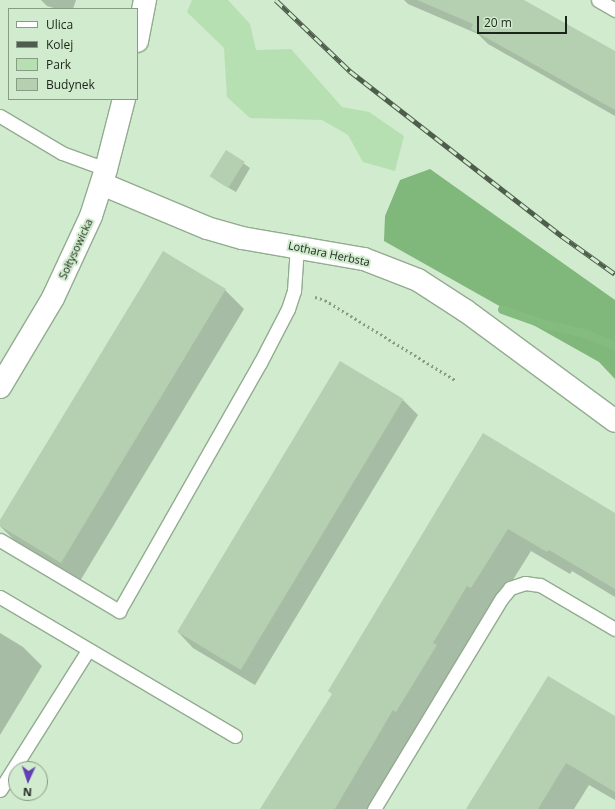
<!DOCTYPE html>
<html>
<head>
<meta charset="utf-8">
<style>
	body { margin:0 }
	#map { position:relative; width:615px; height:809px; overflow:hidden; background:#d0ebcd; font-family:"Open Sans",sans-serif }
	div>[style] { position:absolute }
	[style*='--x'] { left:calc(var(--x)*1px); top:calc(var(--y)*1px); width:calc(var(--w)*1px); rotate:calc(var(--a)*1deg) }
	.green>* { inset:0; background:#b7e0b2 }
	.forest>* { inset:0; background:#80b77a }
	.shadow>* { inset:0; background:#0003 }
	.stream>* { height:9px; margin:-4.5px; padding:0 4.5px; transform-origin:4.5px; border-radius:4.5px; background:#84bb7e }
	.building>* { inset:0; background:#b5cfb1; transform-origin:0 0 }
	.path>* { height:2.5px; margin-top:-1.25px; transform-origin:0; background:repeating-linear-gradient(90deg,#889d86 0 2px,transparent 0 5px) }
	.roads { filter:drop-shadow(1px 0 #93ac90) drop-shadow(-1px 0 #93ac90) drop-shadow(0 1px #93ac90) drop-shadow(0 -1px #93ac90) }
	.service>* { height:13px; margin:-6.5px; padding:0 6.5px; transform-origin:6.5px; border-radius:6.5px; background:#fff }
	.minor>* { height:22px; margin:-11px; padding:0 11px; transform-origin:11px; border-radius:11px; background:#fff }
	.tertiary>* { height:22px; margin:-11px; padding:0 11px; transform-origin:11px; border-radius:11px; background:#fff }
	.rail>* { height:4.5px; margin-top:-2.25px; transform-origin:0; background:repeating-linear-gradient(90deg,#d0ebcd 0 9px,#4e5d4c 0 18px); box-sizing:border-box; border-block:1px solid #4e5d4c }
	span { translate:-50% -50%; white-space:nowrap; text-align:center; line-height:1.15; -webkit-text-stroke:4px #d0ebcd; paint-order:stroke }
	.street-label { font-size:11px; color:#1b251a }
	.legend { position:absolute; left:8px; top:8px; width:130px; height:92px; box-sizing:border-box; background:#d0ebcd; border:1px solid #889c85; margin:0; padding:5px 7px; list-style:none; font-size:12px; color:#1b251a }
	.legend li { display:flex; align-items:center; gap:8px; height:20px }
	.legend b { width:20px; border:1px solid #889c85 }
	.north { position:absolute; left:8px; top:761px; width:40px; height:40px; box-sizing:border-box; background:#d0ebcd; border:1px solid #889c85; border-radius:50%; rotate:183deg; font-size:11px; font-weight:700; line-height:16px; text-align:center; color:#1b251a }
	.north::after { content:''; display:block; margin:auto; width:14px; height:18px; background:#633eb6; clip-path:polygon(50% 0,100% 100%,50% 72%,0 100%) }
	.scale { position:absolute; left:477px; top:16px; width:90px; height:18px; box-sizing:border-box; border:2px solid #1b251a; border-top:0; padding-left:5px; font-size:12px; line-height:14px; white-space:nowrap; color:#1b251a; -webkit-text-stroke:3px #d0ebcd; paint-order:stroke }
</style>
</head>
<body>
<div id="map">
	<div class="green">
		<div style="clip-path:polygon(192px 0,228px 0,250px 24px,256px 50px,291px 49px,342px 107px,369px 112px,404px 136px,395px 171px,363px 162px,348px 135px,322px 120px,250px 118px,227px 97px,224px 48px,187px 12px)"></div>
	</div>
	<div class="forest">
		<div style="clip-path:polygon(430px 169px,615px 300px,615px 379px,599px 362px,384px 241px,385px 216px,400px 180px)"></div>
	</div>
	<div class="shadow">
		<div style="clip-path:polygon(41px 0,76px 0,73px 9px,57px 9px,47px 6px)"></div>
		<div style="clip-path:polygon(404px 0,522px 0,615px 52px,615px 116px,488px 44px,478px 34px,408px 4px)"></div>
		<div style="clip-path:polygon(226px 151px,250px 168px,236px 192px,217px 181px,212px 175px)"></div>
		<div style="clip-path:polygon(163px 253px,225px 290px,244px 309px,80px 581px,17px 543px,0 526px,0 522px)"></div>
		<div style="clip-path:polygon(403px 400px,418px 415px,255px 685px,193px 648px,178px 632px)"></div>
		<div style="clip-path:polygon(484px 435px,615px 514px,615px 597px,572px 571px,570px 574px,531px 551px,370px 809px,266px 809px)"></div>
		<div style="clip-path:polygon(0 633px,23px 647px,42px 666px,0 735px)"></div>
		<div style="clip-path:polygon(615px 717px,615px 800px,589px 785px,574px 809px,467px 809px)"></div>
	</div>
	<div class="stream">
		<div style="--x:502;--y:309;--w:41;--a:19.7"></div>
		<div style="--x:541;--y:323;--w:47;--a:13.4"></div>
		<div style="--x:587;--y:334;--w:30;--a:23"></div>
	</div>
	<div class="building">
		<div style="clip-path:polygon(417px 0,524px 0,615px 51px,615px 110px,471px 29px,473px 24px)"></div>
		<div style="left:226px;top:150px;width:22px;height:31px;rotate:32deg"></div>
		<div style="clip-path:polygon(163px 251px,226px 289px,61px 563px,0 526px,0 520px)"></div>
		<div style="left:340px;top:361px;width:74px;height:316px;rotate:31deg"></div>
		<div style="clip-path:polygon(483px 433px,615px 513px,615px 589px,549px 550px,547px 552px,508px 529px,471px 588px,467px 586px,433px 643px,437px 645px,396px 712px,393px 710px,335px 809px,260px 809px,332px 694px,328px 691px)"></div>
		<div style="clip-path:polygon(548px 676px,615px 716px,615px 792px,566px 763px,538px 809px,466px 809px)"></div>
	</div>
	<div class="path">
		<div style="--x:315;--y:297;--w:10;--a:17"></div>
		<div style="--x:325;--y:300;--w:153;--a:31.6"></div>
	</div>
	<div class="roads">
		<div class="service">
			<div style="--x:598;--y:0;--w:20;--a:30"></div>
			<div style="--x:0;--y:116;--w:72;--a:30.8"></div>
			<div style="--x:62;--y:153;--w:47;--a:20"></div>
			<div style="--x:0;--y:540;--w:139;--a:30.8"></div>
			<div style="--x:119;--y:611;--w:285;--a:-60.4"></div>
			<div style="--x:260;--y:363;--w:61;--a:-62.6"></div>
			<div style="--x:288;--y:309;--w:19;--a:-72"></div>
			<div style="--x:294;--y:291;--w:45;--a:-86.2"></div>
			<div style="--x:0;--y:597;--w:273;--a:30.6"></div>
			<div style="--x:0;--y:790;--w:165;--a:-57.8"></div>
			<div style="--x:374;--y:809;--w:247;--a:-58.8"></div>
			<div style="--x:502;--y:598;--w:13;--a:-51"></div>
			<div style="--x:510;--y:588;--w:16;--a:-18"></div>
			<div style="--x:525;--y:583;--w:15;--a:8"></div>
			<div style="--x:540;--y:585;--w:87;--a:30.4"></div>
		</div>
		<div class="minor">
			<div style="--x:102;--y:184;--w:114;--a:22.7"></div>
			<div style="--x:207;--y:228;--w:36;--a:16"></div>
			<div style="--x:242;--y:238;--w:124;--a:9.8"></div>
			<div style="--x:364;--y:259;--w:58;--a:21.3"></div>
			<div style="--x:418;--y:280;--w:57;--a:32.9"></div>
			<div style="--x:466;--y:311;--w:185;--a:36.4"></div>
		</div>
		<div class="tertiary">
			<div style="--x:137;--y:41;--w:42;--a:-79"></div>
			<div style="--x:0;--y:387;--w:104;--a:-59.2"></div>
			<div style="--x:53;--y:298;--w:90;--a:-65.1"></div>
			<div style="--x:91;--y:216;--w:49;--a:-72.3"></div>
			<div style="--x:106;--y:169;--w:72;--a:-75.6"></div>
		</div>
	</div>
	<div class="rail">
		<div style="--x:276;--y:0;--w:103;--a:43.8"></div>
		<div style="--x:350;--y:71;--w:269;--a:37.9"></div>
		<div style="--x:562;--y:236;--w:65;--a:35.6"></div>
	</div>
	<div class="street-label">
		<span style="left:76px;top:249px;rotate:-65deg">Sołtysowicka</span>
		<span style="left:329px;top:254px;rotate:12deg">Lothara Herbsta</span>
	</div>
	<ul class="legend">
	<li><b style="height:5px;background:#fff"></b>Ulica</li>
	<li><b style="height:5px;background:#4e5d4c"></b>Kolej</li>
	<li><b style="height:11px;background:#b7e0b2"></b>Park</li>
	<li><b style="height:11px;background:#b5cfb1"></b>Budynek</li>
	</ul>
	<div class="north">N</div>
	<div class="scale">20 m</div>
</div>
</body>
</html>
